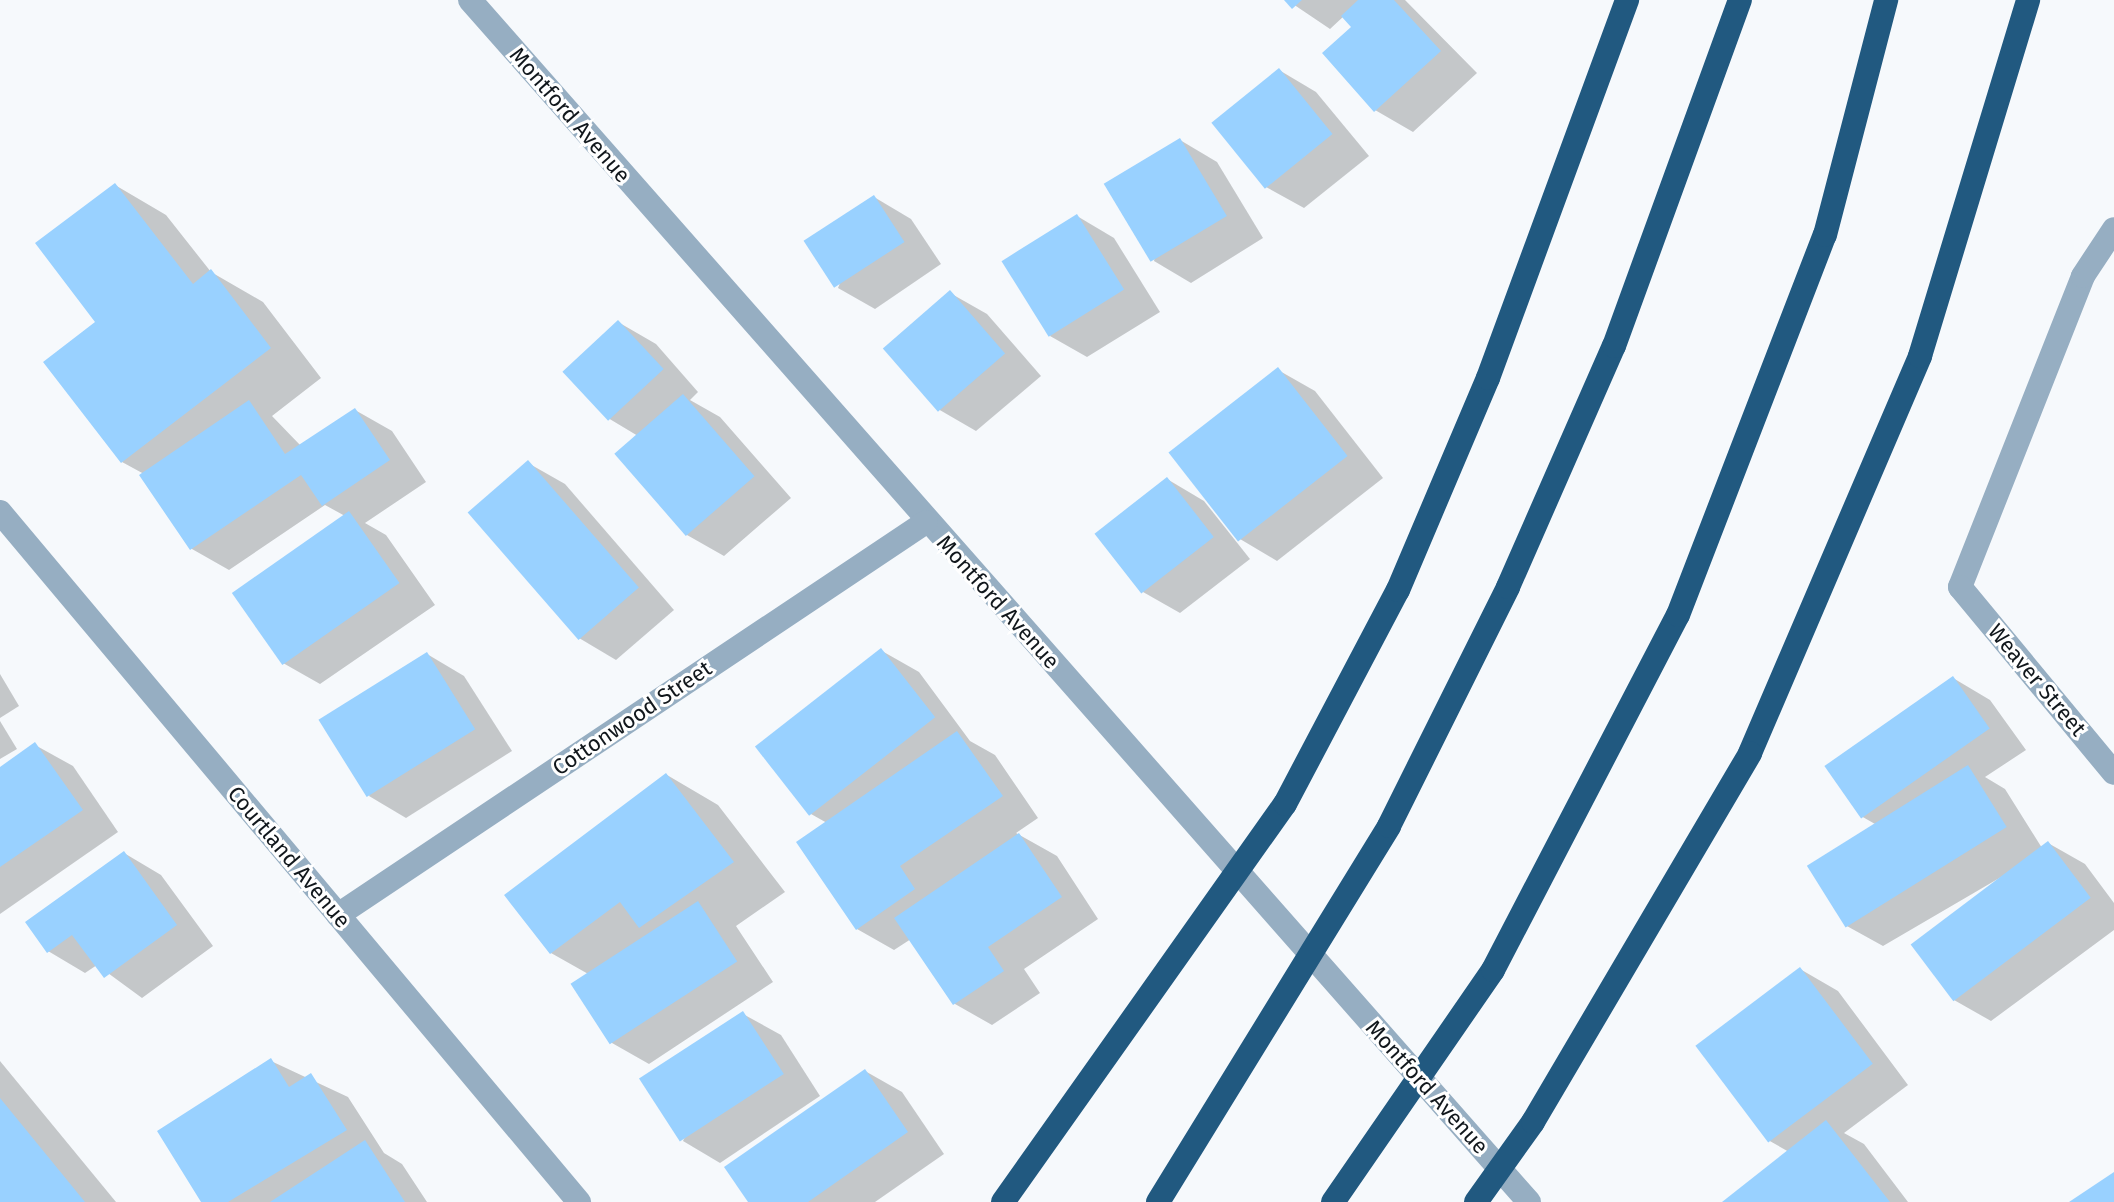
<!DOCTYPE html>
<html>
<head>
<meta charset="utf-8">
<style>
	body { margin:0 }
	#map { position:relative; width:2114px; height:1202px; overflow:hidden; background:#f6f9fc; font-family:"Fira Sans",sans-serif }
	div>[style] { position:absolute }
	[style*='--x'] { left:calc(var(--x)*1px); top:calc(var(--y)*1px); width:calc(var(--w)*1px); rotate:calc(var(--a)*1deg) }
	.shadow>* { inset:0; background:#0003 }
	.building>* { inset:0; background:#99d1ff; transform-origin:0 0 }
	.service>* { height:24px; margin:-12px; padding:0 12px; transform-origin:12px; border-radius:12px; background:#96aec2 }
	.minor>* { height:24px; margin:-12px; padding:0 12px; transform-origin:12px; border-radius:12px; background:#96aec2 }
	.motorway>* { height:24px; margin:-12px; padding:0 12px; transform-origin:12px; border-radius:12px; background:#215980 }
	.motorway-bridge>* { height:24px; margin:-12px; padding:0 12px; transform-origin:12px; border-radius:12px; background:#215980 }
	span { translate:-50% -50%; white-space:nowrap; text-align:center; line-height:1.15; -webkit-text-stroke:6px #fff; paint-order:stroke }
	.street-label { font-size:22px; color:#11171c }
</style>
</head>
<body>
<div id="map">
	<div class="shadow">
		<div style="clip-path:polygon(1287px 0,1405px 0,1477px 73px,1413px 132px,1375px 110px,1354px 27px,1344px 16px,1330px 29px)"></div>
		<div style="clip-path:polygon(1279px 70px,1316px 92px,1369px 156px,1304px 208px,1266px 187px)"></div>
		<div style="clip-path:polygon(1180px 140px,1217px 162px,1263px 238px,1191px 283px,1154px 261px)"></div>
		<div style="clip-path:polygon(115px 185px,166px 215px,211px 272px,263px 302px,321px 378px,272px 416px,301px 446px,355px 410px,392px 431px,426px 482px,365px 523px,386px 535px,435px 605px,320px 684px,283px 663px,345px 516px,325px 505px,229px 570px,192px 549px,144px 474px,122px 462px,98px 322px)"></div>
		<div style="clip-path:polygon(874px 197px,911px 219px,941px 264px,875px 309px,838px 288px)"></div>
		<div style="clip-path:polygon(1077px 216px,1114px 238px,1160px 312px,1087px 357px,1050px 336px)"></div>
		<div style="clip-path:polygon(950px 293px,987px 314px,1041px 376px,976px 431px,938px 409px)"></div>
		<div style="clip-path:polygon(618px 322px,656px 344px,698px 392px,690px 400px,720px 417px,791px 498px,724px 556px,687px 535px,638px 436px,608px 418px)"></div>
		<div style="clip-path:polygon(1278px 370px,1315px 391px,1383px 478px,1277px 561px,1240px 539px)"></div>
		<div style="clip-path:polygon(528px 463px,565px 484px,674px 610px,616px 660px,579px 638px)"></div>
		<div style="clip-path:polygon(1167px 479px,1204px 501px,1250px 559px,1180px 613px,1143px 592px)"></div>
		<div style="clip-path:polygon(882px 651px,919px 672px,970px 741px,995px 755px,1038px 818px,1016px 833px,1057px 856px,1098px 919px,1024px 969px,1040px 993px,992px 1025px,955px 1004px,911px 939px,894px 950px,857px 929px,827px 823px,811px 814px,758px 746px)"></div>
		<div style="clip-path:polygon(427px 654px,464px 676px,512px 751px,406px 818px,369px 796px)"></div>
		<div style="clip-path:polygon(0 674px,19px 706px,0 718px)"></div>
		<div style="clip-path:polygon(1953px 678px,1990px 700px,2026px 750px,1985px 777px,2005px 789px,2042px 848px,2048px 843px,2085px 864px,2114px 903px,2114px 930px,1991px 1021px,1954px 1000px,2008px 873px,1883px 946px,1845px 925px,1875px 824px,1861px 816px,1827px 766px)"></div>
		<div style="clip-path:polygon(0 721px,17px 749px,0 759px)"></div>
		<div style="clip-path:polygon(35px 745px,73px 766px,118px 832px,0 914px,0 769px)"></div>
		<div style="clip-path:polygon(667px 775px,718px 805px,785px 892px,736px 926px,773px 982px,649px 1064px,612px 1043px,573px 986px,590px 975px,551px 953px,507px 895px)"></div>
		<div style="clip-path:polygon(124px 853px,161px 875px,213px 946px,142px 998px,97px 965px,85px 973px,48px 951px)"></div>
		<div style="clip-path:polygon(1800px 969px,1838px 991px,1908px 1085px,1844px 1133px,1864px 1144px,1908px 1202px,1726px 1202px,1789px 1152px,1768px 1140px)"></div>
		<div style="clip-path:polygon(743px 1014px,781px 1035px,820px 1096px,720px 1163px,683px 1141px)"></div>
		<div style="clip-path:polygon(0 1061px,116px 1202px,0 1202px)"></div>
		<div style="clip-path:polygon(271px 1061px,348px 1097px,384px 1153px,402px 1164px,427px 1202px,204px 1202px)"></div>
		<div style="clip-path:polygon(865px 1071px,902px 1092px,944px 1154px,875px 1202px,751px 1202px)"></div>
	</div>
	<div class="building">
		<div style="clip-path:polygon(1284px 0,1302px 0,1292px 9px)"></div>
		<div style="clip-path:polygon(1358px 0,1394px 0,1441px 51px,1374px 112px,1322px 53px,1351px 27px,1341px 16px)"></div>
		<div style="left:1279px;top:68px;width:85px;height:87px;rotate:51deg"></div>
		<div style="left:1180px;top:138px;width:91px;height:89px;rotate:59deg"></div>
		<div style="clip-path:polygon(115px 183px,193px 284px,211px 269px,271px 348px,121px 463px,43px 362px,95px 322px,35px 243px)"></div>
		<div style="left:874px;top:195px;width:56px;height:84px;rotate:57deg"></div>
		<div style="left:1077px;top:214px;width:89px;height:89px;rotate:58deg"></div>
		<div style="left:950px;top:290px;width:84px;height:89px;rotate:49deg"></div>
		<div style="left:618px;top:320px;width:67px;height:76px;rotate:47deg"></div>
		<div style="left:1278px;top:367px;width:113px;height:139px;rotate:52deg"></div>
		<div style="left:683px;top:394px;width:109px;height:91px;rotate:49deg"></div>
		<div style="clip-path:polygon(249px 400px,285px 454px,355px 408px,390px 460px,322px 506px,301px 475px,190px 550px,139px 475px)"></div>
		<div style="left:528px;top:460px;width:169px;height:80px;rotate:49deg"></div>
		<div style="left:1167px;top:477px;width:76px;height:92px;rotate:52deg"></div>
		<div style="left:349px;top:511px;width:88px;height:143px;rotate:55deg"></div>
		<div style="left:881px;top:648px;width:88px;height:160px;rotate:52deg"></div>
		<div style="left:427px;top:652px;width:91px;height:128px;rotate:58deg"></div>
		<div style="left:1953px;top:676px;width:64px;height:157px;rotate:55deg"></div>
		<div style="clip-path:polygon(957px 731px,1003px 796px,900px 866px,915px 889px,856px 930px,796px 842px)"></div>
		<div style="clip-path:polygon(35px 742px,83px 810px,0 867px,0 767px)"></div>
		<div style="left:1968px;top:765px;width:73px;height:190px;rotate:58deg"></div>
		<div style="clip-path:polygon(666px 773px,734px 862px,639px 928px,620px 902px,550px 954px,504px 895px)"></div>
		<div style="clip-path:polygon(1019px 833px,1062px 897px,988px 947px,1004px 971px,953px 1005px,894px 918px)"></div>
		<div style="left:2048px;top:841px;width:71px;height:172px;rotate:53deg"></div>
		<div style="clip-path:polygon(124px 851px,177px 925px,104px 978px,72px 935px,47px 953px,25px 922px)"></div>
		<div style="left:698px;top:901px;width:72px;height:152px;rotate:57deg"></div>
		<div style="left:1800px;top:967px;width:121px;height:131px;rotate:53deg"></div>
		<div style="left:743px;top:1011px;width:75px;height:124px;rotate:57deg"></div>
		<div style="clip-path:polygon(271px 1058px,289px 1087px,311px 1073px,347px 1130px,228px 1202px,201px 1202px,157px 1131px)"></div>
		<div style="clip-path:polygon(865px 1069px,908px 1132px,808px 1202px,748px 1202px,724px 1167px)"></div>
		<div style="clip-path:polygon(0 1098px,85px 1202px,0 1202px)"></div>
		<div style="clip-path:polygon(1826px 1120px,1890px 1202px,1722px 1202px)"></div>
		<div style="clip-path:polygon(365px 1140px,405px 1202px,270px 1202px)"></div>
		<div style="clip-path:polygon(2114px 1172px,2114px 1202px,2069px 1202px)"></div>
	</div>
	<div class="service">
		<div style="--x:1960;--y:587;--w:334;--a:-68.4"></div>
		<div style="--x:2083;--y:276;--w:56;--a:-56.6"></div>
	</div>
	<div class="minor">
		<div style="--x:470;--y:0;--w:1602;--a:48.62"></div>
		<div style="--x:0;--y:512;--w:901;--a:50"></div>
		<div style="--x:1960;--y:587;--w:241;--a:50.4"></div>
		<div style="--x:338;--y:915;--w:707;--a:-33.76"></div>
	</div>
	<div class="motorway">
		<div style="--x:1750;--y:753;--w:432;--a:-66.8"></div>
		<div style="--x:1920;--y:356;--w:372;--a:-73.1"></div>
	</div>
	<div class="motorway-bridge">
		<div style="--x:1003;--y:1202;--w:488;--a:-54.7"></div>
		<div style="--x:1285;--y:804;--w:242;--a:-62.2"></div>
		<div style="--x:1398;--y:590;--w:230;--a:-67"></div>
		<div style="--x:1488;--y:378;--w:403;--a:-69.8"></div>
		<div style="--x:1158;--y:1202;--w:441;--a:-58.4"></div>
		<div style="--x:1389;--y:826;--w:267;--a:-63.5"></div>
		<div style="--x:1508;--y:587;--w:263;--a:-66.3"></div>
		<div style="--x:1614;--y:346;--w:368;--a:-70"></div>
		<div style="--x:1333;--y:1202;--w:282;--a:-55.4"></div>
		<div style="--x:1493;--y:970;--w:400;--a:-62.5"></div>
		<div style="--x:1678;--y:615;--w:407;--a:-68.9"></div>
		<div style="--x:1825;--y:235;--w:243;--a:-75.4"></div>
		<div style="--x:1476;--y:1202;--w:98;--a:-54.5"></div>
		<div style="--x:1533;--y:1122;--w:428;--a:-59.5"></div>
	</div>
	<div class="street-label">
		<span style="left:570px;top:115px;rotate:49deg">Montford Avenue</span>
		<span style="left:998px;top:602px;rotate:48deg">Montford Avenue</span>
		<span style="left:2037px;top:680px;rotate:50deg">Weaver Street</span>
		<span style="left:632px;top:718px;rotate:-34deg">Cottonwood Street</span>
		<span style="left:289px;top:857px;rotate:50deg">Courtland Avenue</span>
		<span style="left:1427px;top:1087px;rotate:48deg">Montford Avenue</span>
	</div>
</div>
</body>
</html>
